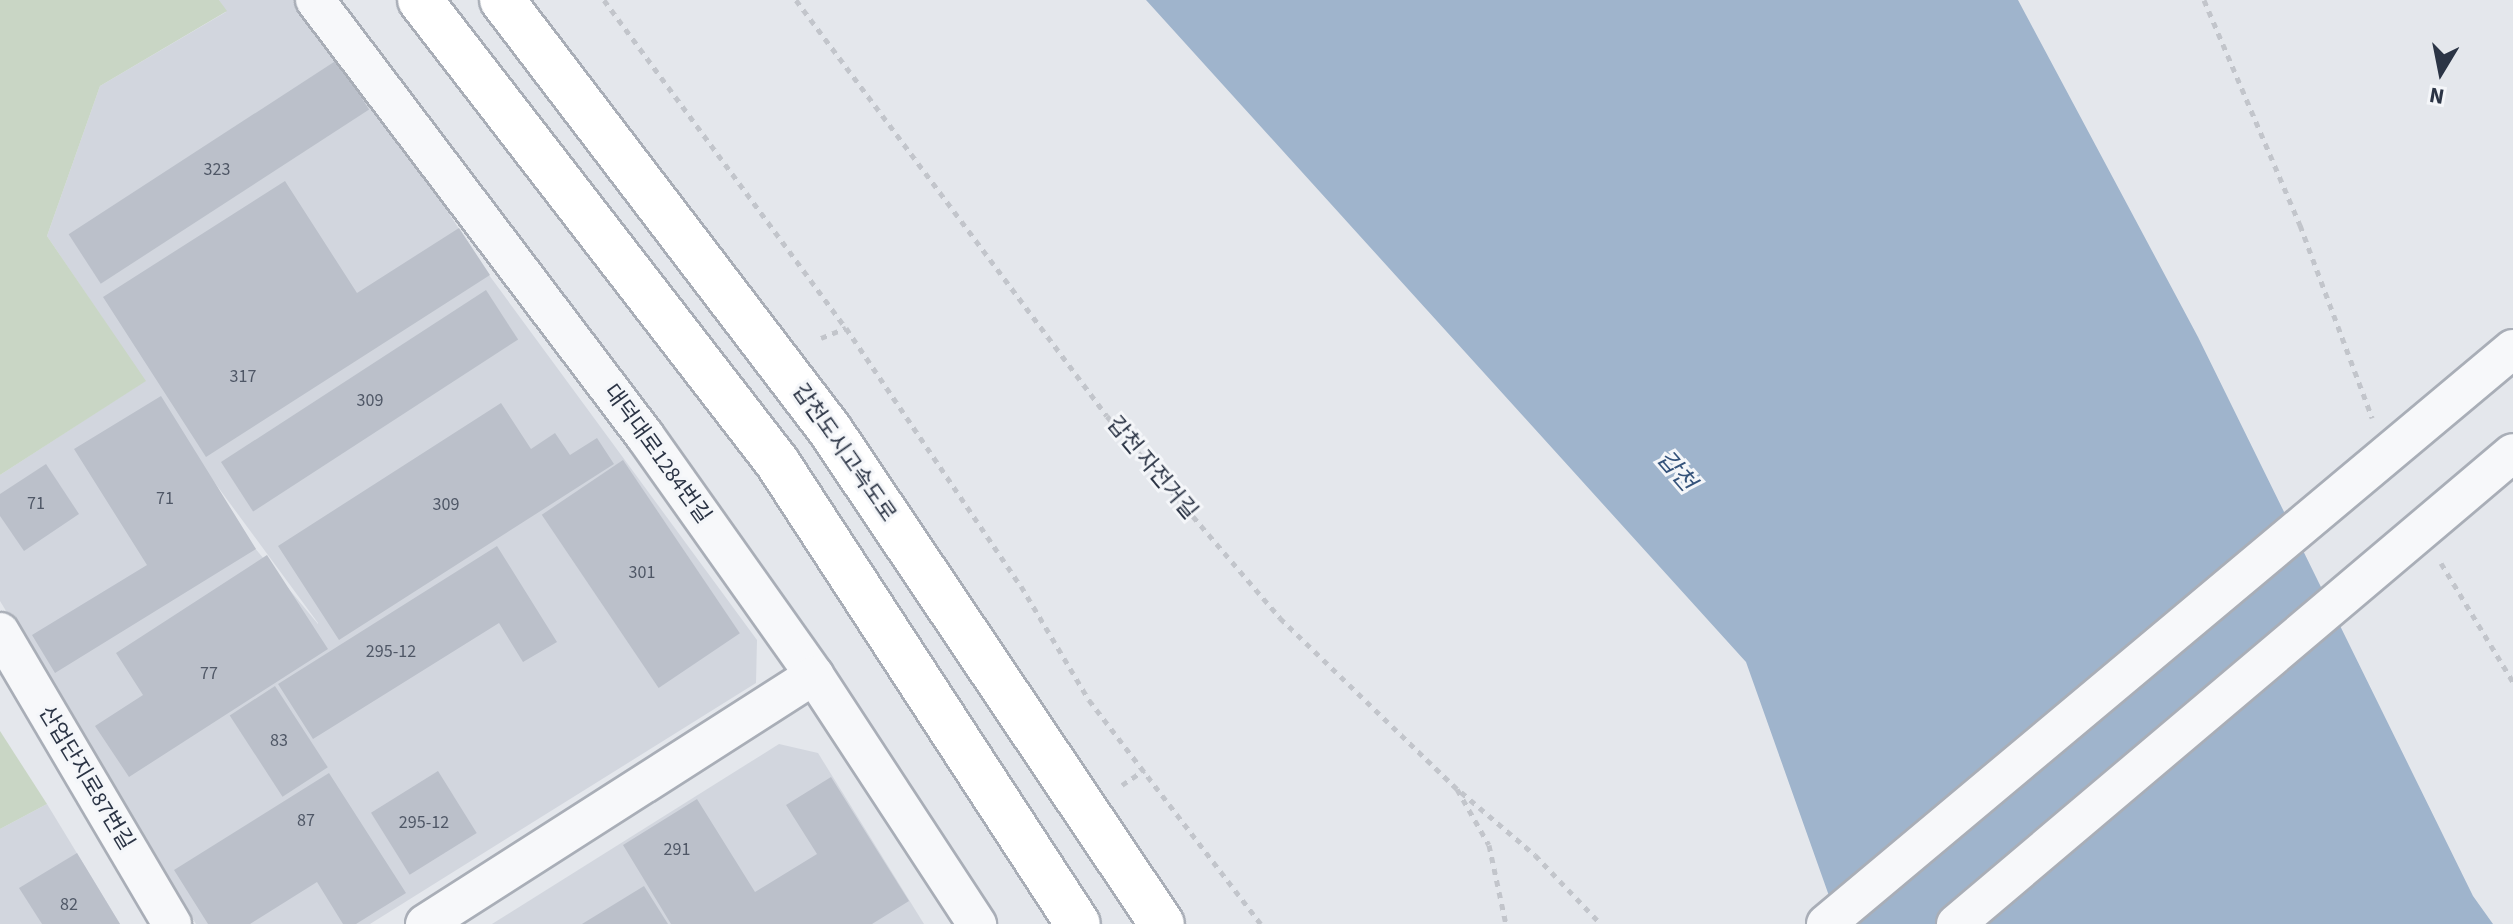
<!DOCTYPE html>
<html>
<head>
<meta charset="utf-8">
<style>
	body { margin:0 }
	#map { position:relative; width:2513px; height:924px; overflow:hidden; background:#e4e7ec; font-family:"Source Sans 3","Noto Sans KR",sans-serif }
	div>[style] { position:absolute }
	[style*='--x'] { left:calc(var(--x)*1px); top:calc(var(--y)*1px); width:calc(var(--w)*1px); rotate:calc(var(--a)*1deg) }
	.built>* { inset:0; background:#d2d6de }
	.green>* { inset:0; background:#c9d6c5 }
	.water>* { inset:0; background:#9fb4cc }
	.building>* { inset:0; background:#bbc0ca; transform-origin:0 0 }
	.path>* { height:5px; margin-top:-2.5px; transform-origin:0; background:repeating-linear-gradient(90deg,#c2c5cb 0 6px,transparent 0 12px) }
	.roads { filter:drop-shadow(2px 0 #a9aeb7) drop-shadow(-2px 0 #a9aeb7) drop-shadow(0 2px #a9aeb7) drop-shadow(0 -2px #a9aeb7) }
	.minor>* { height:38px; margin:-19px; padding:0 19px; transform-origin:19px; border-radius:19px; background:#f7f8fa }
	.highway>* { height:44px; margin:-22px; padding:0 22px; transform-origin:22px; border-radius:22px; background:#fff }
	.bridges { filter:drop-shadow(2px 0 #a9aeb7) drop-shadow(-2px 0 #a9aeb7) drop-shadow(0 2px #a9aeb7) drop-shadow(0 -2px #a9aeb7) }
	.minor-bridge>* { height:38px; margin:-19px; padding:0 19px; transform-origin:19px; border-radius:19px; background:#f7f8fa }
	span { translate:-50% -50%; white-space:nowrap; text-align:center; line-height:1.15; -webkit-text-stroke:6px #f4f6f9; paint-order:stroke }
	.number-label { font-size:18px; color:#4f5766 }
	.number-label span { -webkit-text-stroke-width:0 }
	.street-label { font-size:22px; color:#2b3445 }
	.water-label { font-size:24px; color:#34527a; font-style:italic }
	.north { position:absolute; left:2401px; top:32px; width:80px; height:80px; -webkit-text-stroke:6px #f4f6f9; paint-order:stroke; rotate:190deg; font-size:22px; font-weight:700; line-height:32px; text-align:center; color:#2b3445 }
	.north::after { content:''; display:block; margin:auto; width:28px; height:36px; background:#2b3445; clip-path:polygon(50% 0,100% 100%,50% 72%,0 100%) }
</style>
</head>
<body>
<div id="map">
	<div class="built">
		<div style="clip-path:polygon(evenodd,219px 0,299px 0,381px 109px,489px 275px,757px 640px,756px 683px,370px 924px,196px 924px,0 601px,0 475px,145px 381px,47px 236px,100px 86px,226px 12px,219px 0,212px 479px,318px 623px,318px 624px,254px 547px,212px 479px)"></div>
		<div style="clip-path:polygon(779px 744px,818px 753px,924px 924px,492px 924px)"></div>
		<div style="clip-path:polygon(47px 804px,120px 924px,0 924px,0 829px)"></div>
	</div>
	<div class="green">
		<div style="clip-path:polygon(0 0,219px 0,227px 11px,100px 86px,47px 236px,146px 381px,0 475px)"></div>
		<div style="clip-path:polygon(0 731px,47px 804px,0 829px)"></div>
	</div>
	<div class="water">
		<div style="clip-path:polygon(1146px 0,2018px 0,2198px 337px,2473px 896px,2493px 924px,1839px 924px,1746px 662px)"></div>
	</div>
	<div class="building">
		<div style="left:337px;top:60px;width:59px;height:320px;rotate:57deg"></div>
		<div style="clip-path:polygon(285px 181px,357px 293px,459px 228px,490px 275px,206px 457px,103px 297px)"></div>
		<div style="left:486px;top:290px;width:59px;height:316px;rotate:57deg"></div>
		<div style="clip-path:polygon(161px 396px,256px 549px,55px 673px,32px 635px,147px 565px,74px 449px)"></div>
		<div style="clip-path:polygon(501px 403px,531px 449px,555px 433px,570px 455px,597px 438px,614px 464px,339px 640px,278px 546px)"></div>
		<div style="left:623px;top:460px;width:209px;height:98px;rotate:56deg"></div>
		<div style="clip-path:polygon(46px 464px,79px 514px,24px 551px,0 516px,0 494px)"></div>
		<div style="clip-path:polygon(497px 546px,557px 642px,523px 662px,499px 623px,313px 739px,278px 684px)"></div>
		<div style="clip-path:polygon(267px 555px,328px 649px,129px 777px,95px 726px,143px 695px,116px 653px)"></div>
		<div style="left:275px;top:686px;width:97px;height:54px;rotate:57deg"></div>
		<div style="left:438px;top:771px;width:73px;height:79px;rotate:58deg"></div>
		<div style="clip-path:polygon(329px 773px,406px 893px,356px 924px,343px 924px,317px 882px,250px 924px,208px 924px,174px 870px)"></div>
		<div style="clip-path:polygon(831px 777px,909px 901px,872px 924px,671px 924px,623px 845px,697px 799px,755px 892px,817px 854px,786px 805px)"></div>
		<div style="clip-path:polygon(77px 853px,120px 924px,42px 924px,19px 888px)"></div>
		<div style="clip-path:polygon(644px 886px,668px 924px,582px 924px)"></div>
	</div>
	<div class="path">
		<div style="--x:604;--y:0;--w:408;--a:53.6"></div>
		<div style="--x:846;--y:328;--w:312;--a:55.9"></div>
		<div style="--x:1021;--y:586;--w:133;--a:59.2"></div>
		<div style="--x:1089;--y:700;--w:282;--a:52.5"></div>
		<div style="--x:796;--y:0;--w:519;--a:53.22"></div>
		<div style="--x:1107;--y:416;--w:266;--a:49.4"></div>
		<div style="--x:1280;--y:618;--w:246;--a:44"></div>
		<div style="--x:1457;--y:789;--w:64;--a:60.3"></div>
		<div style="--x:1489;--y:845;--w:81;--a:77.9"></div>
		<div style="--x:2204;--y:0;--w:245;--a:66.9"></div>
		<div style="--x:2300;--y:225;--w:206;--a:69.5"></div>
		<div style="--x:821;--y:338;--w:27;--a:-22"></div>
		<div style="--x:2441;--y:563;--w:139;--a:58.8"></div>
		<div style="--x:1122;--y:785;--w:27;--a:-34"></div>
		<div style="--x:1461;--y:792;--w:97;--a:40.4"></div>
		<div style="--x:1535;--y:855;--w:95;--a:46.3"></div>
	</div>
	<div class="roads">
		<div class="minor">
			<div style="--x:315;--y:0;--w:547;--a:52.88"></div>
			<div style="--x:645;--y:436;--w:293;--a:54.7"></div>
			<div style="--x:814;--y:675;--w:298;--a:56.8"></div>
			<div style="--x:0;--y:632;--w:339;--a:59.5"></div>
			<div style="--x:425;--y:924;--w:462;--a:-32.6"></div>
		</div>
		<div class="highway">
			<div style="--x:420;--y:0;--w:584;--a:52.31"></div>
			<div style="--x:777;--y:462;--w:551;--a:56.92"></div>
			<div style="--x:502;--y:0;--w:541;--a:52.66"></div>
			<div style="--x:830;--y:430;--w:595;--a:56.1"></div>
		</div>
	</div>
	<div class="bridges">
		<div class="minor-bridge">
			<div style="--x:1826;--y:924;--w:896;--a:-39.93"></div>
			<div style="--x:1956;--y:924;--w:729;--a:-40.22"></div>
		</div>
	</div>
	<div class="number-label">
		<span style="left:217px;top:170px">323</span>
		<span style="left:243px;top:377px">317</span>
		<span style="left:370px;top:401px">309</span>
		<span style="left:165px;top:499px">71</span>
		<span style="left:36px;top:504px">71</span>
		<span style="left:446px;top:505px">309</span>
		<span style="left:642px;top:573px">301</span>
		<span style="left:391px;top:652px">295-12</span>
		<span style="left:209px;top:674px">77</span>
		<span style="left:279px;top:741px">83</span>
		<span style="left:306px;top:821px">87</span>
		<span style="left:424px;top:823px">295-12</span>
		<span style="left:677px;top:850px">291</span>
		<span style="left:69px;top:905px">82</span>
	</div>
	<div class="street-label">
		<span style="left:844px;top:453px;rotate:55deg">갑천도시고속도로</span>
		<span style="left:657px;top:454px;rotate:54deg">대덕대로1284번길</span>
		<span style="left:1152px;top:468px;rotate:50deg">갑천 자전거길</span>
		<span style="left:86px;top:778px;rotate:59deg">산업단지로87번길</span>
	</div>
	<div class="water-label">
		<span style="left:1676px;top:471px;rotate:49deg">갑천</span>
	</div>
	<div class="north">N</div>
</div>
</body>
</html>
